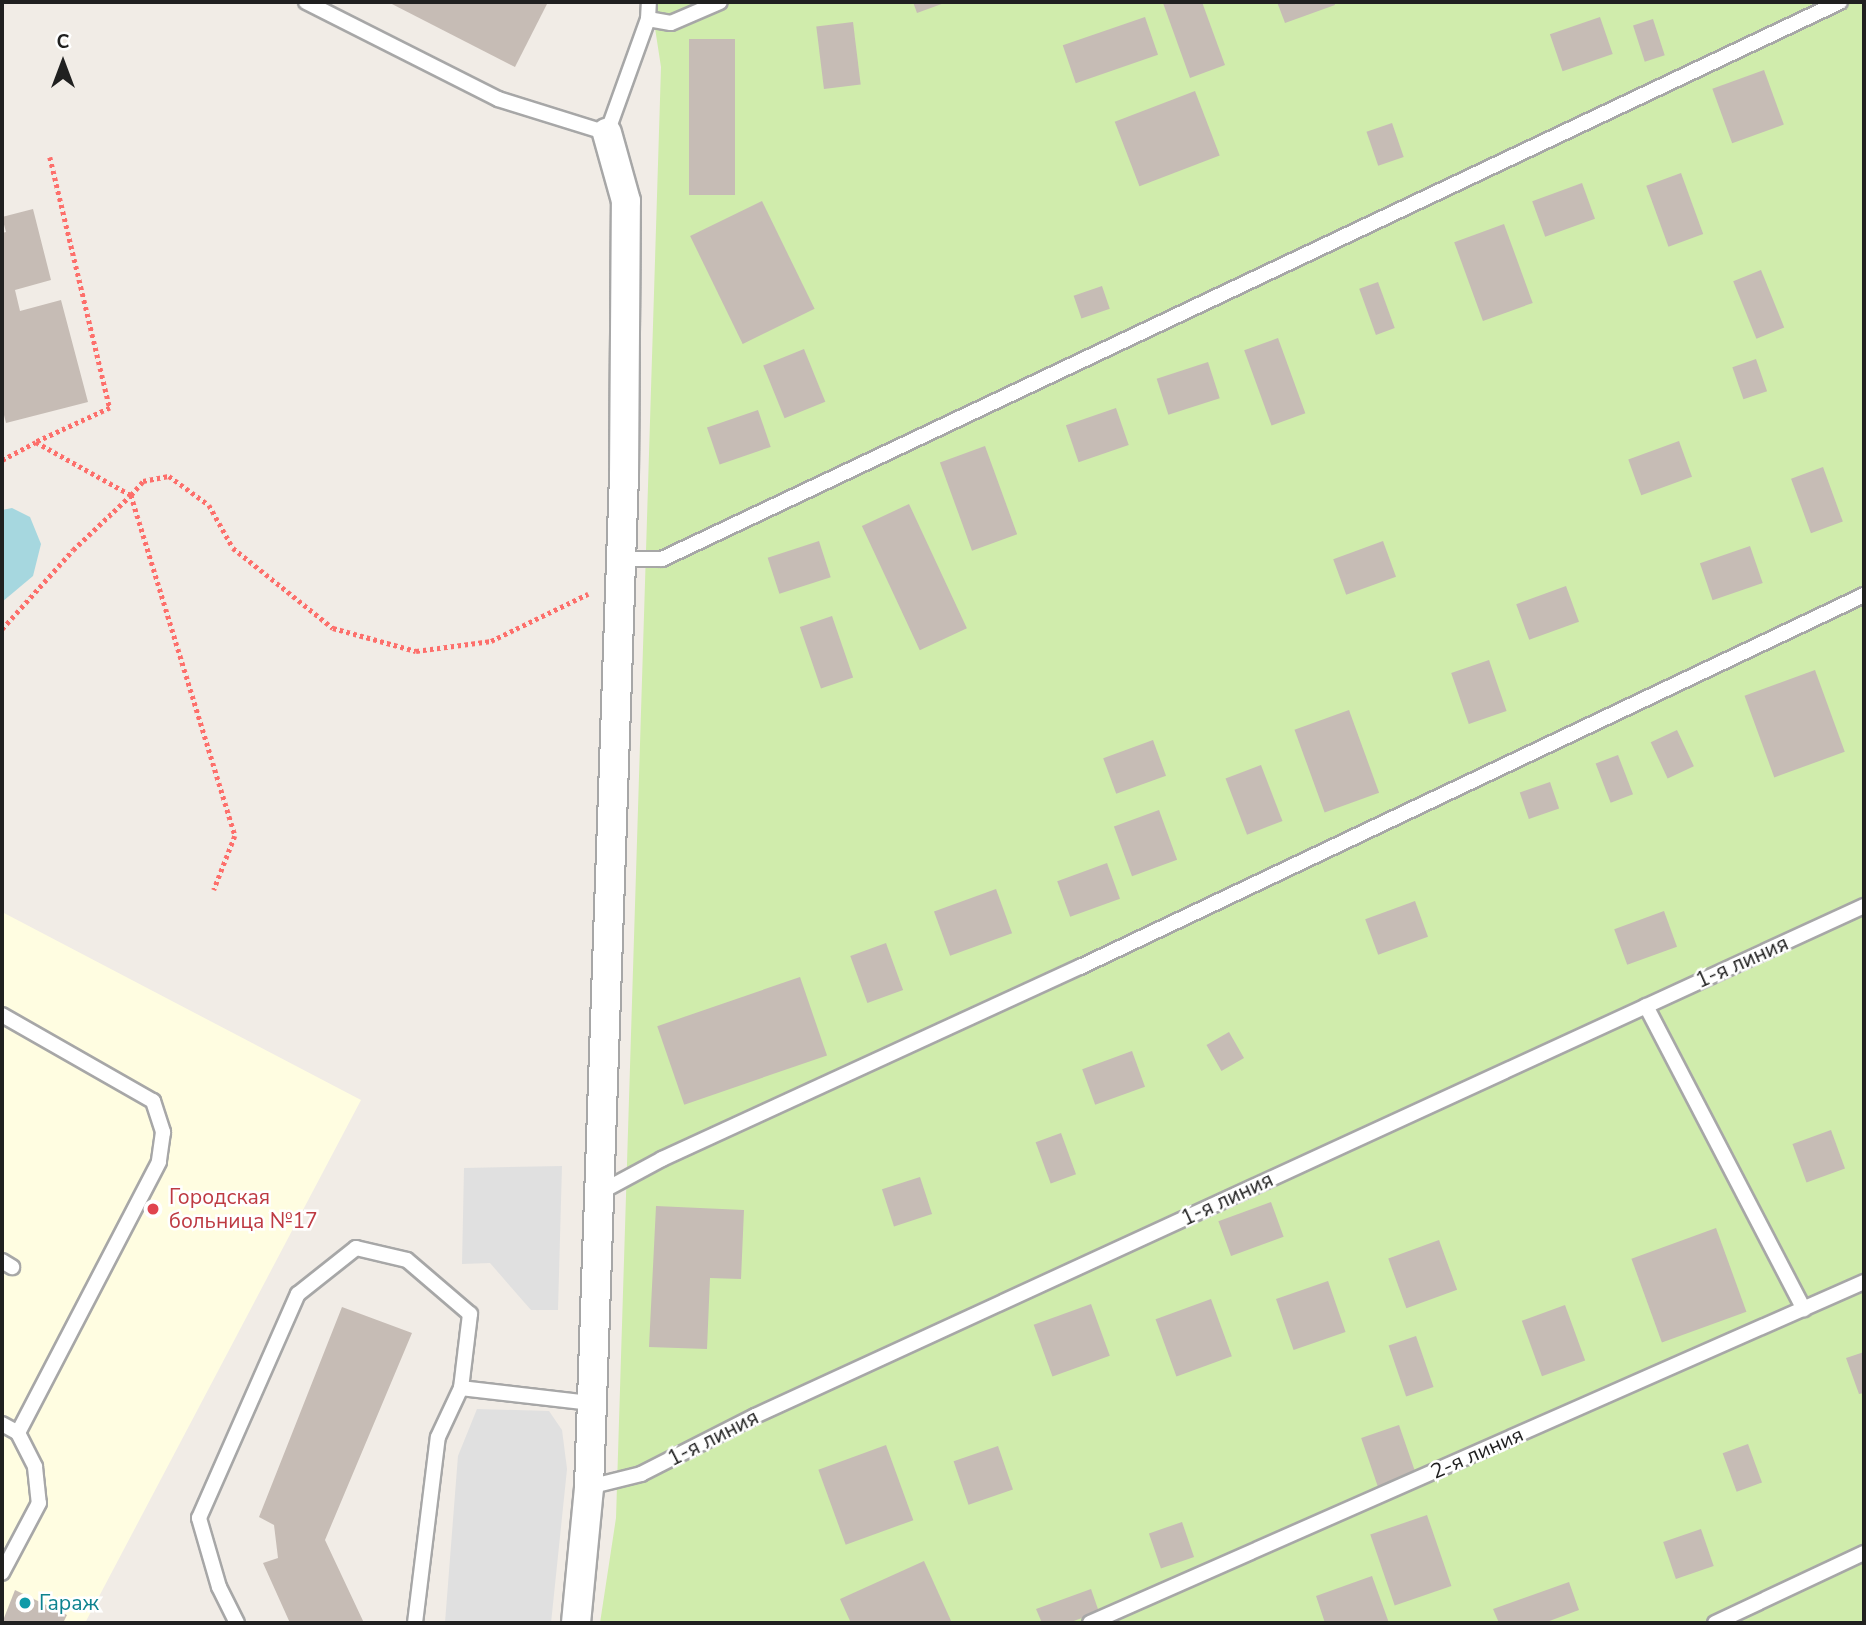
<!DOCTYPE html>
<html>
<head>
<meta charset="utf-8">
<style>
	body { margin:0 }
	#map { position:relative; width:1866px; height:1625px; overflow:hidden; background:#f1ece6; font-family:"Nunito Sans",sans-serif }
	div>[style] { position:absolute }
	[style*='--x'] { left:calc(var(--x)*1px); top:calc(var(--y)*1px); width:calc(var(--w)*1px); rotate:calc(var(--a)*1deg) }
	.education>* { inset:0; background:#fffde1 }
	.grass>* { inset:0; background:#d0ecac }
	.parking>* { inset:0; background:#e0e0e0 }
	.water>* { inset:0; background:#a6d7df }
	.building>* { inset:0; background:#c6bcb5; transform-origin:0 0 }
	.path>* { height:4.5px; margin-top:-2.25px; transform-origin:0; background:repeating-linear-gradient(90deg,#fd6f6b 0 3.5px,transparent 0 7px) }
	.roads { filter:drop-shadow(2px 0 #a7a7a7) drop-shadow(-2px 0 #a7a7a7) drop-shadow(0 2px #a7a7a7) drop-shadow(0 -2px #a7a7a7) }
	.service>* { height:14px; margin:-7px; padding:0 7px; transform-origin:7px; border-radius:7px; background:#fff }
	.minor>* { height:28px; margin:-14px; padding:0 14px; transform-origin:14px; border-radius:14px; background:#fff }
	.dots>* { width:19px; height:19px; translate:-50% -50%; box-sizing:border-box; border:4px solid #fff; border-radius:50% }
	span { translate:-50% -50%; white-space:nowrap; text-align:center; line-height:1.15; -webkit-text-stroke:5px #fff; paint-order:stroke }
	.street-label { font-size:21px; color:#202020 }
	.health-label { font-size:21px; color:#be3a42 }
	.left { translate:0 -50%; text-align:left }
	.culture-label { font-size:21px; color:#0d838f }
	.frame { position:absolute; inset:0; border:4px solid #202020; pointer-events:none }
	.north { position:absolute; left:28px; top:28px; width:70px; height:70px; -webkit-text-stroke:5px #fff; paint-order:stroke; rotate:0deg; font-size:19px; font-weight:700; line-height:28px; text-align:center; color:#202020 }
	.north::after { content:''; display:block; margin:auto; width:24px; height:32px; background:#202020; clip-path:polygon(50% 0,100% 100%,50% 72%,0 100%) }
</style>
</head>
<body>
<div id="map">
	<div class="education">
		<div style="clip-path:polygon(2px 912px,361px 1100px,85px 1623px,2px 1623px)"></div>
	</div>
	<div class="grass">
		<div style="clip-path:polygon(651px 2px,1864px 2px,1864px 1623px,600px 1623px,616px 1518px,661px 67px)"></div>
	</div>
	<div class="parking">
		<div style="clip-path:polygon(562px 1166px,558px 1310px,531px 1310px,490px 1263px,462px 1264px,464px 1168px)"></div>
		<div style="clip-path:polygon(477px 1409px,549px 1411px,562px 1430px,567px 1469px,551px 1623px,445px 1623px,458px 1456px)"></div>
	</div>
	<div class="water">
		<div style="clip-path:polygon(12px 508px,30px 517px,41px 544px,33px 576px,2px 602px,2px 510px)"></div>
	</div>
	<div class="building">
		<div style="clip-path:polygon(388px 2px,548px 2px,515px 67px)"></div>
		<div style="clip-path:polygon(913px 2px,947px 2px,917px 13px)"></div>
		<div style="clip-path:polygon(1202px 2px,1225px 65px,1190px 78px,1163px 3px)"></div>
		<div style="clip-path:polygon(1277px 2px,1334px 2px,1335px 5px,1285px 23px)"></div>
		<div style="left:1145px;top:17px;width:40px;height:87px;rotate:71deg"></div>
		<div style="left:1600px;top:17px;width:39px;height:53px;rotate:71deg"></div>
		<div style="left:1653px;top:19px;width:38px;height:21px;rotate:72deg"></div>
		<div style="left:853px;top:22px;width:63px;height:37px;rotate:83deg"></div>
		<div style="left:689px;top:39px;width:46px;height:156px"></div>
		<div style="left:1764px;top:70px;width:58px;height:55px;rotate:70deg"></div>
		<div style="left:1195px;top:91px;width:69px;height:86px;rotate:69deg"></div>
		<div style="left:1392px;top:123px;width:36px;height:27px;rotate:71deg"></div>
		<div style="left:1681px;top:173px;width:65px;height:37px;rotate:70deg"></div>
		<div style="left:1582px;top:183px;width:38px;height:53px;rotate:70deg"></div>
		<div style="left:762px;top:201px;width:120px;height:80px;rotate:64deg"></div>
		<div style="clip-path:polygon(33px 209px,51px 280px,15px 290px,20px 311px,61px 300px,88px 402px,6px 423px,2px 407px,2px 233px,6px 232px,2px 217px)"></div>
		<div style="left:1504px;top:224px;width:84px;height:53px;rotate:70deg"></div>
		<div style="left:1761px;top:270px;width:62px;height:30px;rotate:68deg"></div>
		<div style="left:1378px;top:282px;width:49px;height:20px;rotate:70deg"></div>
		<div style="left:1102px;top:286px;width:24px;height:30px;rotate:71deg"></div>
		<div style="left:1278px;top:338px;width:80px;height:36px;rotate:70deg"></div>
		<div style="left:804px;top:349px;width:57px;height:44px;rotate:68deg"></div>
		<div style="left:1756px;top:359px;width:34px;height:25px;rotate:71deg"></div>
		<div style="left:1208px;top:362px;width:38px;height:54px;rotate:72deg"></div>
		<div style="left:1116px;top:408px;width:39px;height:53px;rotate:71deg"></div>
		<div style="left:758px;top:410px;width:39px;height:54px;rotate:71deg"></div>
		<div style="left:1679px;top:441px;width:38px;height:54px;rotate:70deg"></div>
		<div style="left:985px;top:446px;width:94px;height:48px;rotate:70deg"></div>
		<div style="left:1823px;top:467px;width:58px;height:34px;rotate:70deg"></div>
		<div style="left:909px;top:504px;width:137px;height:52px;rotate:65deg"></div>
		<div style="left:819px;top:541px;width:38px;height:54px;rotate:72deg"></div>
		<div style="left:1383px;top:541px;width:38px;height:53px;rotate:70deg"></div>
		<div style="left:1750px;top:546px;width:39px;height:53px;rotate:71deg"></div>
		<div style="left:1566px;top:586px;width:38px;height:53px;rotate:70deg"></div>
		<div style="left:832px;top:616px;width:65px;height:34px;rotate:71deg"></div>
		<div style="left:1489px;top:660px;width:54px;height:40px;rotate:71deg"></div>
		<div style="left:1815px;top:670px;width:87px;height:75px;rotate:70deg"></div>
		<div style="left:1349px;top:710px;width:88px;height:58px;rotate:70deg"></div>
		<div style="left:1677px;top:730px;width:40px;height:29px;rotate:65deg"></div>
		<div style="left:1153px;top:740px;width:38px;height:53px;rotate:70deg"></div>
		<div style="left:1618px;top:755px;width:42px;height:24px;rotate:69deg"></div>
		<div style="left:1261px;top:765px;width:60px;height:38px;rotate:69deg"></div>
		<div style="left:1550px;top:782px;width:28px;height:32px;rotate:71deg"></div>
		<div style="left:1159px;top:810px;width:53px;height:48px;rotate:70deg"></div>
		<div style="left:1107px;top:863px;width:38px;height:53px;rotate:70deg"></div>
		<div style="left:996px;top:889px;width:47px;height:66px;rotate:70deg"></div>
		<div style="left:1415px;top:901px;width:38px;height:53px;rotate:70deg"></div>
		<div style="left:1664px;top:911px;width:38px;height:53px;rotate:70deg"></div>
		<div style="left:886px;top:943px;width:50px;height:38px;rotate:70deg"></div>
		<div style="left:800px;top:977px;width:83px;height:151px;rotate:71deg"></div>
		<div style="left:1229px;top:1032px;width:30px;height:26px;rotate:60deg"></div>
		<div style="left:1132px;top:1051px;width:38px;height:53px;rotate:70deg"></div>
		<div style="left:1831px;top:1130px;width:41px;height:41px;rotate:70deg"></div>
		<div style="left:1061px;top:1133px;width:44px;height:27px;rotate:70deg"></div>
		<div style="left:920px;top:1177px;width:39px;height:40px;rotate:72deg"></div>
		<div style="left:1271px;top:1202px;width:37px;height:56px;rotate:70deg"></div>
		<div style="clip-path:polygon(656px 1206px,744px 1210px,741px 1279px,710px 1278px,707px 1349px,649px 1347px)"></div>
		<div style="left:1716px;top:1228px;width:89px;height:90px;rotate:70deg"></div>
		<div style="left:1439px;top:1240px;width:53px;height:54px;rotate:70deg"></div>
		<div style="left:1328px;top:1281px;width:54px;height:55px;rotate:71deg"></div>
		<div style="left:1211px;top:1299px;width:61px;height:59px;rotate:70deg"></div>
		<div style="left:1091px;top:1304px;width:55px;height:61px;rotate:70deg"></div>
		<div style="left:1565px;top:1305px;width:59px;height:46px;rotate:70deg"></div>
		<div style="clip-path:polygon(342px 1307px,412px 1333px,325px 1540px,364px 1623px,290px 1623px,263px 1563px,278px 1558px,274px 1525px,259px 1517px)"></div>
		<div style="left:1416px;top:1336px;width:54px;height:29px;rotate:71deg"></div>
		<div style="clip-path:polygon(1864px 1352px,1864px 1393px,1859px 1394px,1846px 1358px)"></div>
		<div style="left:1399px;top:1425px;width:53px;height:40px;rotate:71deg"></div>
		<div style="left:1748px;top:1444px;width:41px;height:27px;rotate:70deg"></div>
		<div style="left:886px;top:1445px;width:80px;height:72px;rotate:70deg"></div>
		<div style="left:998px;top:1446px;width:46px;height:47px;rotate:71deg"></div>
		<div style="left:1427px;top:1515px;width:75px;height:60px;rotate:71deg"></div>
		<div style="left:1182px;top:1522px;width:37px;height:35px;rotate:71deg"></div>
		<div style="left:1701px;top:1529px;width:39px;height:40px;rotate:71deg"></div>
		<div style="clip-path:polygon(924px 1561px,952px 1623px,851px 1623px,840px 1599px)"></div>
		<div style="clip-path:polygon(1372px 1576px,1389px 1623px,1325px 1623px,1316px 1596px)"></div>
		<div style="clip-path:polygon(1569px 1582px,1579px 1610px,1544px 1623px,1499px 1623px,1493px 1609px)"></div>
		<div style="clip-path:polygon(1091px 1589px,1099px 1612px,1068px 1623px,1042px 1623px,1036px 1609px)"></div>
		<div style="clip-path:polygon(15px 1590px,67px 1615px,63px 1623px,2px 1623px)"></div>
	</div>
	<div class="path">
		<div style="--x:50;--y:157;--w:258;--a:76.6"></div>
		<div style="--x:110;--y:408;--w:81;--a:155.3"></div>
		<div style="--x:36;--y:442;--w:109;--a:29.2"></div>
		<div style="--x:131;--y:495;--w:18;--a:-49"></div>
		<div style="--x:143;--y:481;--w:26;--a:-11"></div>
		<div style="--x:169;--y:476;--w:49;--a:35.9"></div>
		<div style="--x:209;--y:505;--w:49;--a:60.8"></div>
		<div style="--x:233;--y:548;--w:128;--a:38.7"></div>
		<div style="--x:333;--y:628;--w:86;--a:15.5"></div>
		<div style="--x:416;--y:651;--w:76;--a:-7.6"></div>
		<div style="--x:491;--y:641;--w:108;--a:-25.9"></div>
		<div style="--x:2;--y:460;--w:38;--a:-28"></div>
		<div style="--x:2;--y:629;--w:106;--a:-48.1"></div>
		<div style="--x:73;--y:550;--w:80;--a:-43.5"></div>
		<div style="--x:131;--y:495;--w:357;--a:73"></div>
		<div style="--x:235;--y:836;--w:58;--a:111.3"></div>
	</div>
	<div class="roads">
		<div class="service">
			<div style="--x:306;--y:2;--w:215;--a:26.8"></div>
			<div style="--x:498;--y:99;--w:114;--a:17.3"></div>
			<div style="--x:607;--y:133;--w:121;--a:-70.2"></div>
			<div style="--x:648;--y:19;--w:17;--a:-87"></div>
			<div style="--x:648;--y:19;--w:23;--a:10"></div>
			<div style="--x:671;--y:23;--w:53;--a:-23.2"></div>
			<div style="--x:621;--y:559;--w:41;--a:0"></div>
			<div style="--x:662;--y:559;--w:1303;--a:-25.31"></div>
			<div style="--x:1646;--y:1006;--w:342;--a:62.5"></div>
			<div style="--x:2;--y:1015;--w:174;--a:29.7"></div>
			<div style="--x:153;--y:1101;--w:33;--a:72"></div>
			<div style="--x:163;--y:1132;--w:30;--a:98"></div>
			<div style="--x:159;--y:1162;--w:305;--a:117.5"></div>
			<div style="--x:597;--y:1194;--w:74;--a:-28.3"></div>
			<div style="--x:662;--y:1159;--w:460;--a:-24.7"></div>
			<div style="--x:1080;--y:967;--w:868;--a:-25.38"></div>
			<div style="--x:2;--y:1261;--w:12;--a:31"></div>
			<div style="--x:2;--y:1424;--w:18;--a:29"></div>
			<div style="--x:18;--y:1433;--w:38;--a:63"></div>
			<div style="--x:35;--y:1467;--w:36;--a:84"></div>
			<div style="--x:39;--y:1503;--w:79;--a:117.9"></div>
			<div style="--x:589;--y:1487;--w:54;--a:-14"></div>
			<div style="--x:641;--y:1474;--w:128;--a:-27"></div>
			<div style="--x:755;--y:1416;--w:1221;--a:-24.7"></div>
			<div style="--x:237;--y:1623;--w:40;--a:-116.6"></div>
			<div style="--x:219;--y:1587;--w:72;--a:-106.2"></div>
			<div style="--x:199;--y:1518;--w:245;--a:-66.2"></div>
			<div style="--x:298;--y:1294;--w:74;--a:-38.4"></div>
			<div style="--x:356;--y:1248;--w:52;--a:13.2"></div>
			<div style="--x:407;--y:1260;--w:83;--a:40.6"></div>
			<div style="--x:470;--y:1314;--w:75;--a:96.9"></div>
			<div style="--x:415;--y:1623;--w:187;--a:-83"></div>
			<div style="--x:438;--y:1437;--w:54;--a:-64.9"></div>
			<div style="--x:461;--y:1388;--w:131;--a:6.6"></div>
			<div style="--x:1090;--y:1623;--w:846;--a:-23.78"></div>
			<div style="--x:1715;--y:1623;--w:165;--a:-25.2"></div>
		</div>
		<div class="minor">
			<div style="--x:576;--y:1623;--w:137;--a:-84.5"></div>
			<div style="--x:589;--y:1487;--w:1012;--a:-88.02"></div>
			<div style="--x:624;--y:476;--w:275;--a:-89.6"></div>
			<div style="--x:626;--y:201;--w:71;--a:-105.6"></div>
		</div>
	</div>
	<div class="dots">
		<div style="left:153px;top:1209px;background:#e0444e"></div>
		<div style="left:25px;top:1603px;background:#0f9aa8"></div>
	</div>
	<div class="street-label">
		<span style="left:1742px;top:962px;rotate:-24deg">1-я линия</span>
		<span style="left:1227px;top:1199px;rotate:-25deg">1-я линия</span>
		<span style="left:713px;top:1438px;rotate:-27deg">1-я линия</span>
		<span style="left:1477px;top:1453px;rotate:-24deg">2-я линия</span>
	</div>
	<div class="health-label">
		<span class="left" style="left:169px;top:1209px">Городская<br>больница №17</span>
	</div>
	<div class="culture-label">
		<span class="left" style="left:39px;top:1603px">Гараж</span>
	</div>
	<div class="frame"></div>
	<div class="north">С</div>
</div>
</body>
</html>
